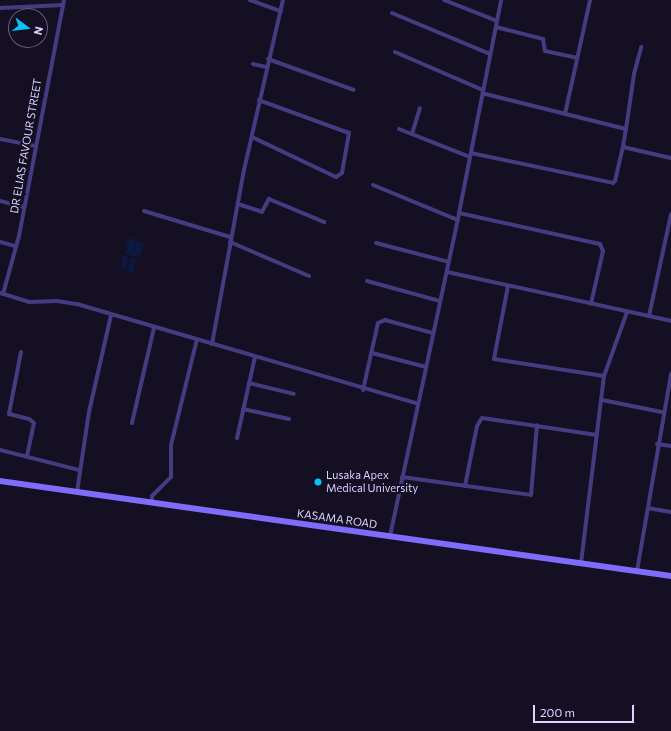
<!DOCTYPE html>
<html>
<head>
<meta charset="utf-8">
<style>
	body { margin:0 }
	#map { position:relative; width:671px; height:731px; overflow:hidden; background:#150f24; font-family:Commissioner,sans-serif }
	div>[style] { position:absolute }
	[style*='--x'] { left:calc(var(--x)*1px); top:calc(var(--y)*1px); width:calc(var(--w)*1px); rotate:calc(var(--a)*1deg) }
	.water>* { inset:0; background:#0b1940; transform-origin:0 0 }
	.street>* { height:4px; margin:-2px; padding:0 2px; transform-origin:2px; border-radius:2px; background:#453b81 }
	.secondary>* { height:5.5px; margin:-2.75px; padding:0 2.75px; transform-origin:2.75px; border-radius:2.75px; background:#7f6cfb }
	.dots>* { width:11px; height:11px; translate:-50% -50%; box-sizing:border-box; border:2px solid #150f24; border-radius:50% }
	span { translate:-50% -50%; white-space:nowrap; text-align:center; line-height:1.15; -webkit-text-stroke:4px #150f24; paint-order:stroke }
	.street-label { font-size:11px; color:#dcd3fe }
	.poi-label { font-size:11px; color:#dcd3fe }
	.left { translate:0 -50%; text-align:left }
	.north { position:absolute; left:8px; top:8px; width:40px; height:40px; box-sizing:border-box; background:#150f24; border:1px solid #655d7b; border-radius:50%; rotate:105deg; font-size:11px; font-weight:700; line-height:16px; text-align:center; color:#dcd3fe }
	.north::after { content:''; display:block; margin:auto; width:14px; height:18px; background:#06c5f6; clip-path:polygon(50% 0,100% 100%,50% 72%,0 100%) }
	.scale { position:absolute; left:533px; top:705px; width:101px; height:18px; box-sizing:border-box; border:2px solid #dcd3fe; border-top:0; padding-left:5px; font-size:12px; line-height:14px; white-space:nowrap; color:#dcd3fe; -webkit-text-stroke:3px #150f24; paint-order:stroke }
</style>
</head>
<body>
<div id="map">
	<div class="water">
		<div style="left:129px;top:238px;width:7px;height:16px;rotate:16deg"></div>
		<div style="left:137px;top:241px;width:8px;height:15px;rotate:23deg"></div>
		<div style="left:123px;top:256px;width:5px;height:13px;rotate:11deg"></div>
		<div style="left:130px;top:258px;width:6px;height:14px;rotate:9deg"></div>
	</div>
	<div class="street">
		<div style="--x:250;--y:0;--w:33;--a:20"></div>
		<div style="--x:444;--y:0;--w:57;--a:21.6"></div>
		<div style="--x:0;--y:8;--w:63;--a:-2.7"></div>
		<div style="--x:392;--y:13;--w:106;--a:22.7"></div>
		<div style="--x:496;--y:27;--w:49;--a:14.3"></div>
		<div style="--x:543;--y:39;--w:12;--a:81"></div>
		<div style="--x:545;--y:51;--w:33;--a:12"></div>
		<div style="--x:395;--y:52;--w:96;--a:23.4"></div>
		<div style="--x:268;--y:59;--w:91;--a:19.8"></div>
		<div style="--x:253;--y:64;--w:13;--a:13"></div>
		<div style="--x:565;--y:114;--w:117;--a:-77.6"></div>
		<div style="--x:399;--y:129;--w:76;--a:21.5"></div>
		<div style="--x:626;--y:129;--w:56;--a:-81.7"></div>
		<div style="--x:634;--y:74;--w:28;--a:-75"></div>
		<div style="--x:412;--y:134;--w:27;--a:-73"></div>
		<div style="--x:252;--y:137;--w:93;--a:25.5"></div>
		<div style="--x:336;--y:177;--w:7;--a:-34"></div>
		<div style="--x:342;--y:173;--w:41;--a:-80.1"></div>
		<div style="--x:349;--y:133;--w:96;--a:-159.9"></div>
		<div style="--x:0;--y:139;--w:36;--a:11"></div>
		<div style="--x:623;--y:147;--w:49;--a:12.9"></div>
		<div style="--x:471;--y:153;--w:145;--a:11.9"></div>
		<div style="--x:613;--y:183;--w:3;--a:-45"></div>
		<div style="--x:615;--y:181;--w:35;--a:-77"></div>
		<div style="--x:623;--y:147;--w:18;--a:-81"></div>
		<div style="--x:626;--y:129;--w:148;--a:-166"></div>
		<div style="--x:373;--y:185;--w:92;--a:22.4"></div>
		<div style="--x:0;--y:201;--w:25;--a:14"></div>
		<div style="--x:238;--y:204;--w:25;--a:18"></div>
		<div style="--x:262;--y:212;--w:15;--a:-62"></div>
		<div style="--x:269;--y:199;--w:60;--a:22.7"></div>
		<div style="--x:144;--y:211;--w:90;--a:16.8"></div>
		<div style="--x:459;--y:213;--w:144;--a:12.4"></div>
		<div style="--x:600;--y:244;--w:8;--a:67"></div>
		<div style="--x:603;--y:251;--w:54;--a:102.8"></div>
		<div style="--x:0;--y:242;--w:16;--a:15"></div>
		<div style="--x:230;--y:242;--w:86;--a:23.3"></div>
		<div style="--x:376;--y:243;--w:75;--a:14.6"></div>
		<div style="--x:447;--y:272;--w:229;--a:12.3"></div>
		<div style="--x:367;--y:281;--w:76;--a:15.3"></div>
		<div style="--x:508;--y:286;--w:74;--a:100.9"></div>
		<div style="--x:494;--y:359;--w:111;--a:8.8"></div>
		<div style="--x:0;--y:293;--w:30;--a:17"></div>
		<div style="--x:29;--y:302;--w:28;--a:-2"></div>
		<div style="--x:57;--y:301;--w:20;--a:9"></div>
		<div style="--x:77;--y:304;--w:355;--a:16.3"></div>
		<div style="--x:3;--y:294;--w:60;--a:-74.6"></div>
		<div style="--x:19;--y:236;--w:240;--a:-79.2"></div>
		<div style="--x:649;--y:316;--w:104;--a:-77.8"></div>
		<div style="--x:212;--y:344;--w:177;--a:-79.6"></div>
		<div style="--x:244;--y:170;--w:174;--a:-77.1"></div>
		<div style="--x:21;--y:352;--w:63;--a:101"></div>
		<div style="--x:9;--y:414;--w:21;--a:14"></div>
		<div style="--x:29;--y:419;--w:6;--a:39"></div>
		<div style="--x:34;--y:423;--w:34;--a:102"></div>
		<div style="--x:372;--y:353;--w:56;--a:14.5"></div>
		<div style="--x:249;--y:383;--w:46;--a:13.7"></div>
		<div style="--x:363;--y:390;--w:69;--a:-77.4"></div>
		<div style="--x:378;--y:323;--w:8;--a:-23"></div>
		<div style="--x:385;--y:320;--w:50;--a:15.2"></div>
		<div style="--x:602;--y:400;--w:61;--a:11.3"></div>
		<div style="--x:243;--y:409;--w:47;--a:12.3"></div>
		<div style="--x:132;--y:423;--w:98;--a:-77"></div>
		<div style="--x:237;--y:438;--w:83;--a:-77.5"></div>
		<div style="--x:657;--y:444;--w:14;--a:8"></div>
		<div style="--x:0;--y:450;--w:81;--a:14.2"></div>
		<div style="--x:402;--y:477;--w:130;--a:7.9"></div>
		<div style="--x:531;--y:495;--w:70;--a:-85.1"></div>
		<div style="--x:465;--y:486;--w:61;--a:-78.7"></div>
		<div style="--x:477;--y:426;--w:9;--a:-58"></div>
		<div style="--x:482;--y:418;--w:116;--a:8.4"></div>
		<div style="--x:77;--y:492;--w:81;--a:-81.5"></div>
		<div style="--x:89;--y:412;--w:99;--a:-77.2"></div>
		<div style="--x:152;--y:503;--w:7;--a:-90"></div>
		<div style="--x:152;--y:496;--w:27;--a:-45"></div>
		<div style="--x:171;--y:477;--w:32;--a:-90"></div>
		<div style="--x:171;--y:445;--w:109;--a:-76.2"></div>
		<div style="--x:648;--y:508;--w:23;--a:10"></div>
		<div style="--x:390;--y:536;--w:330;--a:-77.9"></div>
		<div style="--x:459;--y:213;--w:217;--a:-78.8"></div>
		<div style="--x:581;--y:563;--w:188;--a:-83"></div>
		<div style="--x:604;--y:376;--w:68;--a:-70.2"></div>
		<div style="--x:637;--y:571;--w:200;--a:-80.2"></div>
	</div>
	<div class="secondary">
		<div style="--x:0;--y:481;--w:678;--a:8.06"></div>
	</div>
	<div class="dots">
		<div style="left:318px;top:482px;background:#06c5f6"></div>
	</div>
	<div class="street-label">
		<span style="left:26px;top:146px;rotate:-80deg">DR ELIAS FAVOUR STREET</span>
		<span style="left:337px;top:519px;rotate:8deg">KASAMA ROAD</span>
	</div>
	<div class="poi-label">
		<span class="left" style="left:326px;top:482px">Lusaka Apex<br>Medical University</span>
	</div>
	<div class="north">N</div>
	<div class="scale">200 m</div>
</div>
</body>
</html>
